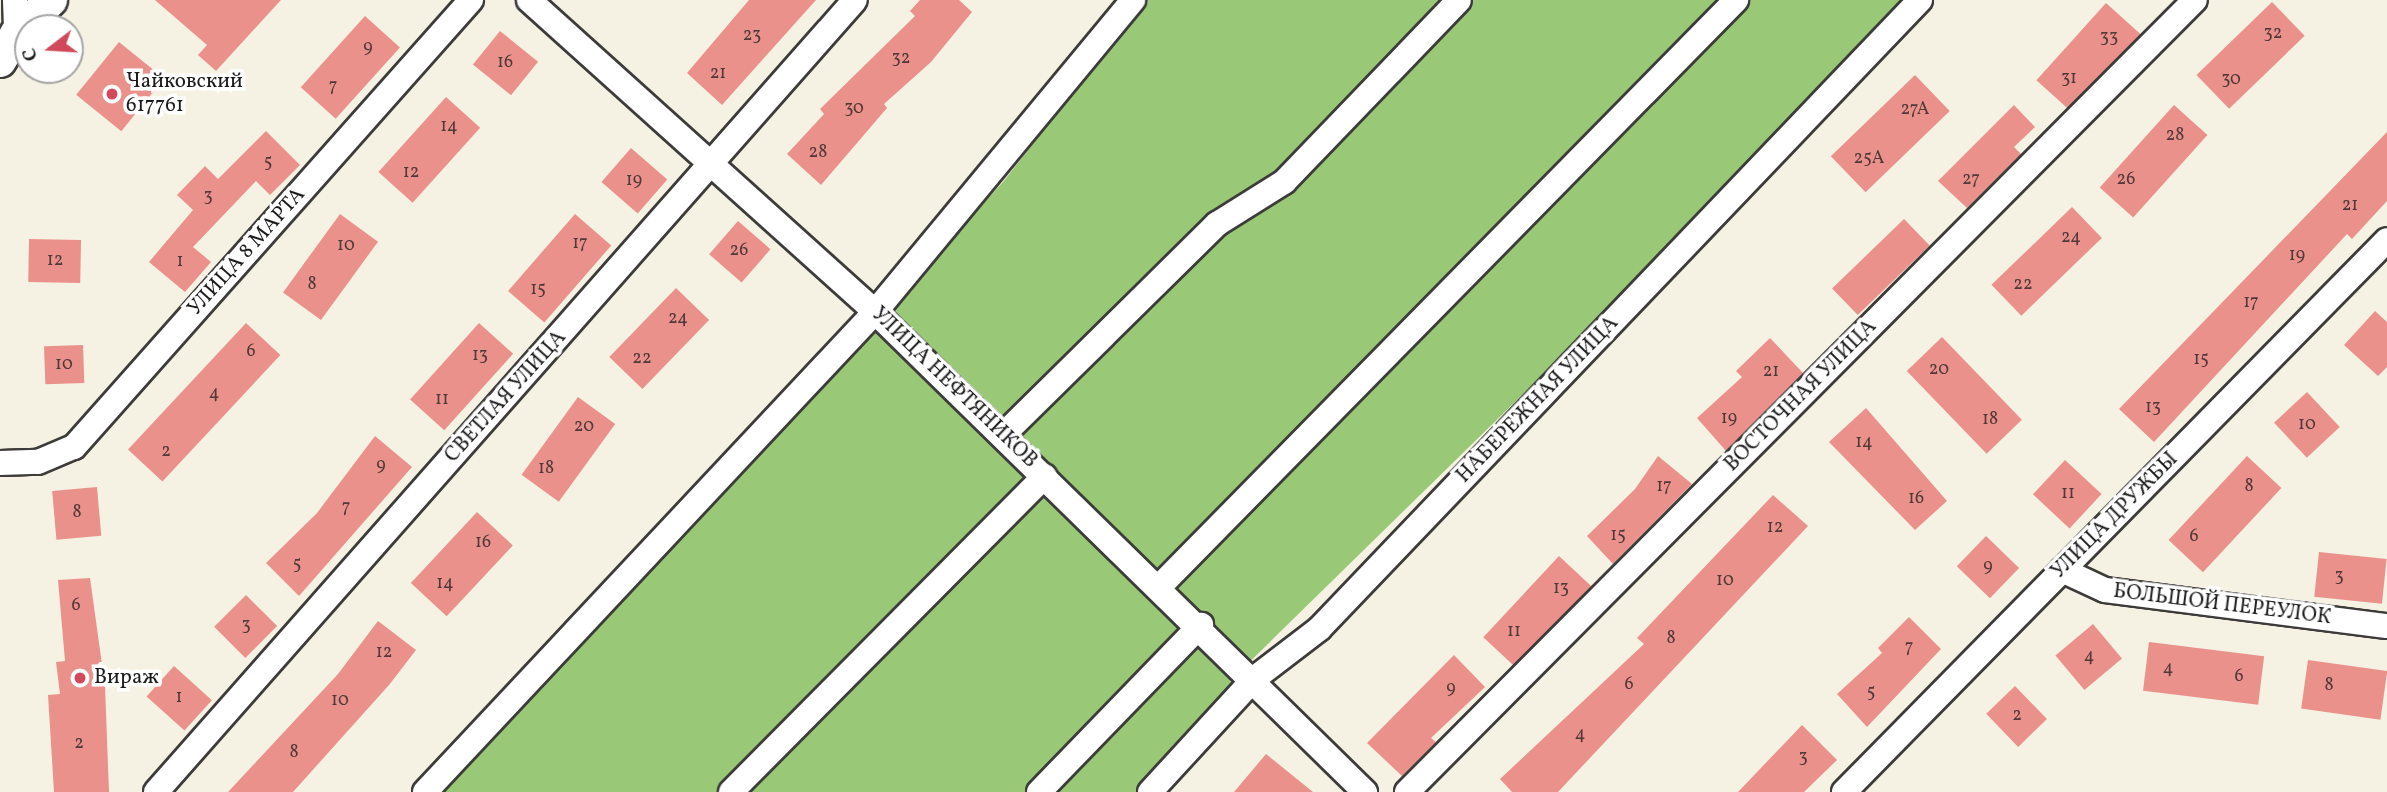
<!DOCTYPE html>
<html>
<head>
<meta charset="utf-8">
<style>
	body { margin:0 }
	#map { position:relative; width:2387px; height:792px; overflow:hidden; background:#f6f2e3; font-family:Vollkorn,serif }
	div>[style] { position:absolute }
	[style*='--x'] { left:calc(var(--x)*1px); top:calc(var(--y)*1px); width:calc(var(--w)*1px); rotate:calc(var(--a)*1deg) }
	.green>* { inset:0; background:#99c876 }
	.building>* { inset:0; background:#ea918b; transform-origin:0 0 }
	.roads { filter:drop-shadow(2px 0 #3d3c3a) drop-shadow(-2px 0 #3d3c3a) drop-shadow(0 2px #3d3c3a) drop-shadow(0 -2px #3d3c3a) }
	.minor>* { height:24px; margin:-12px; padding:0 12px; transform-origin:12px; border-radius:12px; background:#fff }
	.major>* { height:32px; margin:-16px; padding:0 16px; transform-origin:16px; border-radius:16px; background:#fff }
	.dots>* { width:19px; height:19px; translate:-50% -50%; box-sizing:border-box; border:4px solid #fff; border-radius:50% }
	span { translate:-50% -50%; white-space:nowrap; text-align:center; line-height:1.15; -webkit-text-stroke:7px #fff; paint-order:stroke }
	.number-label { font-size:18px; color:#503938 }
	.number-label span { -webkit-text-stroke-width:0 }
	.poi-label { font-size:21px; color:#1c1c1c }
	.left { translate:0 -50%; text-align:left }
	.street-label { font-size:21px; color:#1c1c1c }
	.north { position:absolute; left:14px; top:14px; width:70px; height:70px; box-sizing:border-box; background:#fff; border:2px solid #a4a4a4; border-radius:50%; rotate:253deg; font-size:19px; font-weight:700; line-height:28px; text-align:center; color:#1c1c1c }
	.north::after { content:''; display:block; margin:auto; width:24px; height:32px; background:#d1495b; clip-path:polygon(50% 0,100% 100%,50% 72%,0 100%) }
</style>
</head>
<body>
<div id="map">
	<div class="green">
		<div style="clip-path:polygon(1146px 0,1909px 0,1706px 215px,1230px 681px,1250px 703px,1162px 792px,438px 792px,1003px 182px)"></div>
	</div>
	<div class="building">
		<div style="clip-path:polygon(155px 0,281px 0,216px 71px,198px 55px,207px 45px)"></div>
		<div style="clip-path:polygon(749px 0,816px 0,722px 105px,687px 73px)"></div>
		<div style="clip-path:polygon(920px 0,959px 0,972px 12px,931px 62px,884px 104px,887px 108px,821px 185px,787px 154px,824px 114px,820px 109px,915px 16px,910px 11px)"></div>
		<div style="left:2272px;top:2px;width:47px;height:105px;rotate:46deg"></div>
		<div style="left:2106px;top:3px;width:47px;height:104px;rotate:42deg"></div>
		<div style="left:365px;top:16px;width:47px;height:96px;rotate:42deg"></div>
		<div style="left:500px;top:31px;width:49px;height:43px;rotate:39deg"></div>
		<div style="left:119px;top:42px;width:58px;height:68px;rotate:39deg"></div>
		<div style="left:1915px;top:75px;width:50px;height:117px;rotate:46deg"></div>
		<div style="left:446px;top:97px;width:46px;height:101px;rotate:42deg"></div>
		<div style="clip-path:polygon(2014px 105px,2035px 127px,2014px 147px,2021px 154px,1967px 208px,1938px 181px)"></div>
		<div style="left:2174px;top:105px;width:45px;height:111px;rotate:42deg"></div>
		<div style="clip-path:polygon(266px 131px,300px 165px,270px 195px,256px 181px,193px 247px,211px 262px,185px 292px,149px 262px,193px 210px,177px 195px,205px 166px,218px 179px)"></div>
		<div style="clip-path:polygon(2387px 132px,2387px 201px,2352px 239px,2347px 234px,2154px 442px,2119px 409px)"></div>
		<div style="left:631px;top:148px;width:48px;height:45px;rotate:41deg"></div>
		<div style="left:2072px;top:207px;width:43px;height:112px;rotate:46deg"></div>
		<div style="left:340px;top:214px;width:47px;height:97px;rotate:36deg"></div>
		<div style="left:575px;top:214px;width:48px;height:102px;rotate:41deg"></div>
		<div style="left:1904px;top:219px;width:37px;height:100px;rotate:46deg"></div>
		<div style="left:738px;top:221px;width:43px;height:44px;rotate:41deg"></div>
		<div style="left:29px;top:239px;width:52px;height:43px;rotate:1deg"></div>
		<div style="left:676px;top:288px;width:46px;height:96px;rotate:44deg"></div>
		<div style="clip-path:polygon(2375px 311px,2387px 322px,2387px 367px,2378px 376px,2344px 345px)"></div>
		<div style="left:246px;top:323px;width:47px;height:173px;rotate:43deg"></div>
		<div style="left:479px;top:323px;width:46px;height:103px;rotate:42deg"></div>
		<div style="left:1942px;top:337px;width:115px;height:49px;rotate:46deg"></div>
		<div style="clip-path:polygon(1770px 338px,1803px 373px,1726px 451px,1697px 418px,1742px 377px,1736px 371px)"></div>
		<div style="left:83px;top:345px;width:38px;height:39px;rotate:88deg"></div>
		<div style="left:2307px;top:392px;width:48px;height:45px;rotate:47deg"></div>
		<div style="left:578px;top:397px;width:46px;height:96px;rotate:36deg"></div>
		<div style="clip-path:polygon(1866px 408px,1947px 501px,1915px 530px,1829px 442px)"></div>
		<div style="clip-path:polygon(375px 436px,412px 467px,299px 596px,266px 563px,317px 513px)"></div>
		<div style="clip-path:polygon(1658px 456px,1692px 484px,1613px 564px,1587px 536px,1635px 489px)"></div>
		<div style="left:2247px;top:456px;width:47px;height:115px;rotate:43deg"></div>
		<div style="left:2065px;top:460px;width:50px;height:47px;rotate:43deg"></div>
		<div style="left:97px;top:487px;width:49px;height:45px;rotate:85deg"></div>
		<div style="clip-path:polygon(1773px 495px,1808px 526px,1558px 792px,1512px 792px,1500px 779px,1644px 644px,1637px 638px)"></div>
		<div style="left:477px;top:512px;width:49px;height:97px;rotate:43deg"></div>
		<div style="left:1986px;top:536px;width:46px;height:42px;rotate:44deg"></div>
		<div style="left:2319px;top:552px;width:68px;height:45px;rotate:6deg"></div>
		<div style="left:1559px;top:556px;width:44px;height:111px;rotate:43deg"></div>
		<div style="clip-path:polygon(90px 578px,105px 686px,109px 792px,54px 792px,48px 695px,60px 694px,56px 662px,65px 661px,58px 580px)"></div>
		<div style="left:246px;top:595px;width:44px;height:45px;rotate:45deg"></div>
		<div style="clip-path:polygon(1909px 617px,1941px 649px,1867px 727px,1837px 694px,1882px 653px,1878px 648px)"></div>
		<div style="clip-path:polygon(378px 621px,416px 650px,389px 685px,293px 792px,228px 792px,338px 674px)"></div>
		<div style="left:2093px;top:624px;width:45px;height:49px;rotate:50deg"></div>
		<div style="left:2149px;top:642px;width:116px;height:49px;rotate:7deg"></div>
		<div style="clip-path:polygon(1454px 655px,1485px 687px,1431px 738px,1436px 742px,1402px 776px,1367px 743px)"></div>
		<div style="left:2308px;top:660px;width:80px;height:49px;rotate:8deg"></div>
		<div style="left:174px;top:666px;width:51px;height:41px;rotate:42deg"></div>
		<div style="left:2015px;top:686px;width:46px;height:40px;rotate:46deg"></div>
		<div style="clip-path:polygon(1802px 725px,1837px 760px,1804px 792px,1738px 792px)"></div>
		<div style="clip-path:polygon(1266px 754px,1313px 792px,1234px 792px)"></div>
	</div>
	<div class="roads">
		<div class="minor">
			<div style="--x:15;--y:0;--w:34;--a:88"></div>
			<div style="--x:529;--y:0;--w:466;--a:42"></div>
			<div style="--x:875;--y:312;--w:686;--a:44.41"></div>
			<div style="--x:1003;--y:435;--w:301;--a:-44.6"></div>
			<div style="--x:1217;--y:224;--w:79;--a:-32.1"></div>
			<div style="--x:1284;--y:182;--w:252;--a:-46.1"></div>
			<div style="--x:0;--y:463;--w:38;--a:-2"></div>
			<div style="--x:38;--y:462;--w:39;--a:-23"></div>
			<div style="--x:74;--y:447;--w:598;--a:-48.39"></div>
			<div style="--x:2062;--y:570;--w:47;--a:24.9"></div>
			<div style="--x:2105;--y:590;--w:284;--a:7.3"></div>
			<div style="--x:1160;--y:586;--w:822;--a:-45.49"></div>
			<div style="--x:156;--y:792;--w:1056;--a:-48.57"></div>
			<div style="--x:425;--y:792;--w:658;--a:-46.85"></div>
			<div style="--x:875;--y:312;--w:405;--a:-50.4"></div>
			<div style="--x:731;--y:792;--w:445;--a:-45.2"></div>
			<div style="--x:1039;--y:792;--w:233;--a:-45.9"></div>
			<div style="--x:1150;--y:792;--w:155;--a:-47.4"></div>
			<div style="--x:1255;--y:678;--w:81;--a:-37.4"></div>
			<div style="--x:1319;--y:629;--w:870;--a:-46.3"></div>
			<div style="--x:1407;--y:792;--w:1117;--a:-45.15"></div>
			<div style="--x:1844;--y:792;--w:774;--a:-45.47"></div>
		</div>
		<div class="major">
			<div style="--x:0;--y:61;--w:31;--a:-59"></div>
			<div style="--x:16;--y:34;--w:49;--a:-44.2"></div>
		</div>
	</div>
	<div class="dots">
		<div style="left:112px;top:94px;background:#d1495b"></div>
		<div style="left:80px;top:678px;background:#d1495b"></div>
	</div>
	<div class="number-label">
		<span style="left:2273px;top:34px">32</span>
		<span style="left:752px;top:36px">23</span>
		<span style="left:2109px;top:38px">33</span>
		<span style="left:368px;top:48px">9</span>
		<span style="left:901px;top:59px">32</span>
		<span style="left:505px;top:63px">16</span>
		<span style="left:718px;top:74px">21</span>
		<span style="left:2069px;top:79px">31</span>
		<span style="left:2231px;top:80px">30</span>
		<span style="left:333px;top:87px">7</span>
		<span style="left:854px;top:109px">30</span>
		<span style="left:1915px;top:110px">27А</span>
		<span style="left:449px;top:127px">14</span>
		<span style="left:2175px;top:136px">28</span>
		<span style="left:818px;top:153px">28</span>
		<span style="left:1869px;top:159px">25А</span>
		<span style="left:268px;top:163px">5</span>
		<span style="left:411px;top:173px">12</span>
		<span style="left:1971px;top:180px">27</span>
		<span style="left:2126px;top:180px">26</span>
		<span style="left:634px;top:181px">19</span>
		<span style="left:208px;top:197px">3</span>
		<span style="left:2350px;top:206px">21</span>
		<span style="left:2071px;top:238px">24</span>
		<span style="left:580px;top:244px">17</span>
		<span style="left:346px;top:246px">10</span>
		<span style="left:739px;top:251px">26</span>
		<span style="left:2297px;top:256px">19</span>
		<span style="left:55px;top:261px">12</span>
		<span style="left:180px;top:262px">1</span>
		<span style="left:312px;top:285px">8</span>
		<span style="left:2023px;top:285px">22</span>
		<span style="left:538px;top:290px">15</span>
		<span style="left:2251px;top:303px">17</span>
		<span style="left:678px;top:319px">24</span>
		<span style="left:251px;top:352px">6</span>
		<span style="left:480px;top:356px">13</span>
		<span style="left:642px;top:359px">22</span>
		<span style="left:2201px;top:360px">15</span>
		<span style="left:64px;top:365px">10</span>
		<span style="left:1939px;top:370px">20</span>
		<span style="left:1771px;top:372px">21</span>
		<span style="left:214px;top:394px">4</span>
		<span style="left:442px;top:400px">11</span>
		<span style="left:2153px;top:408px">13</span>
		<span style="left:1729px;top:419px">19</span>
		<span style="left:1990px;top:420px">18</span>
		<span style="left:2307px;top:425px">10</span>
		<span style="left:584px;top:427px">20</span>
		<span style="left:1864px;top:443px">14</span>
		<span style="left:166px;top:452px">2</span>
		<span style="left:381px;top:466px">9</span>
		<span style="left:546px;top:469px">18</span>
		<span style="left:1664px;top:487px">17</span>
		<span style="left:2249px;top:487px">8</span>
		<span style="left:2068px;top:494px">11</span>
		<span style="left:1916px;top:499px">16</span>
		<span style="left:346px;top:508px">7</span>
		<span style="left:77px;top:513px">8</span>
		<span style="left:1775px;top:528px">12</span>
		<span style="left:1618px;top:536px">15</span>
		<span style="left:2194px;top:537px">6</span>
		<span style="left:483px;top:543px">16</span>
		<span style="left:297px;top:565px">5</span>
		<span style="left:1988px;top:567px">9</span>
		<span style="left:2339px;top:577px">3</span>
		<span style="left:1725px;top:581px">10</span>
		<span style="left:445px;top:584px">14</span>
		<span style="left:1561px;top:589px">13</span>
		<span style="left:76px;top:606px">6</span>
		<span style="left:246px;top:626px">3</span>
		<span style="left:1514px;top:632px">11</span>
		<span style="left:1671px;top:639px">8</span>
		<span style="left:1909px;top:648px">7</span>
		<span style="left:384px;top:653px">12</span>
		<span style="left:2089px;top:657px">4</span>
		<span style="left:2168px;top:669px">4</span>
		<span style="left:2239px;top:677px">6</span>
		<span style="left:1629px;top:685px">6</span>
		<span style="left:2329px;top:686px">8</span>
		<span style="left:1451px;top:689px">9</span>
		<span style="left:1871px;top:693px">5</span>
		<span style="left:179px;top:698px">1</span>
		<span style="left:340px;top:701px">10</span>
		<span style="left:2017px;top:716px">2</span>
		<span style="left:1580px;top:735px">4</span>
		<span style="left:79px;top:744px">2</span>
		<span style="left:294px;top:753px">8</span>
		<span style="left:1803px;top:758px">3</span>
	</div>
	<div class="poi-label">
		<span class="left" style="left:126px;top:94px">Чайковский<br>617761</span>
		<span class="left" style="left:94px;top:678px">Вираж</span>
	</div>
	<div class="street-label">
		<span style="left:247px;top:252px;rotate:-48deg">УЛИЦА 8 МАРТА</span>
		<span style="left:954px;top:388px;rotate:44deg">УЛИЦА НЕФТЯНИКОВ</span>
		<span style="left:1801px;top:396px;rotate:-45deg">ВОСТОЧНАЯ УЛИЦА</span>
		<span style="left:506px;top:397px;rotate:-48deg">СВЕТЛАЯ УЛИЦА</span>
		<span style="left:1538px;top:400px;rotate:-46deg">НАБЕРЕЖНАЯ УЛИЦА</span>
		<span style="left:2115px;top:516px;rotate:-45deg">УЛИЦА ДРУЖБЫ</span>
		<span style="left:2222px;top:605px;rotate:7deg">БОЛЬШОЙ ПЕРЕУЛОК</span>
	</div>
	<div class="north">С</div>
</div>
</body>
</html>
